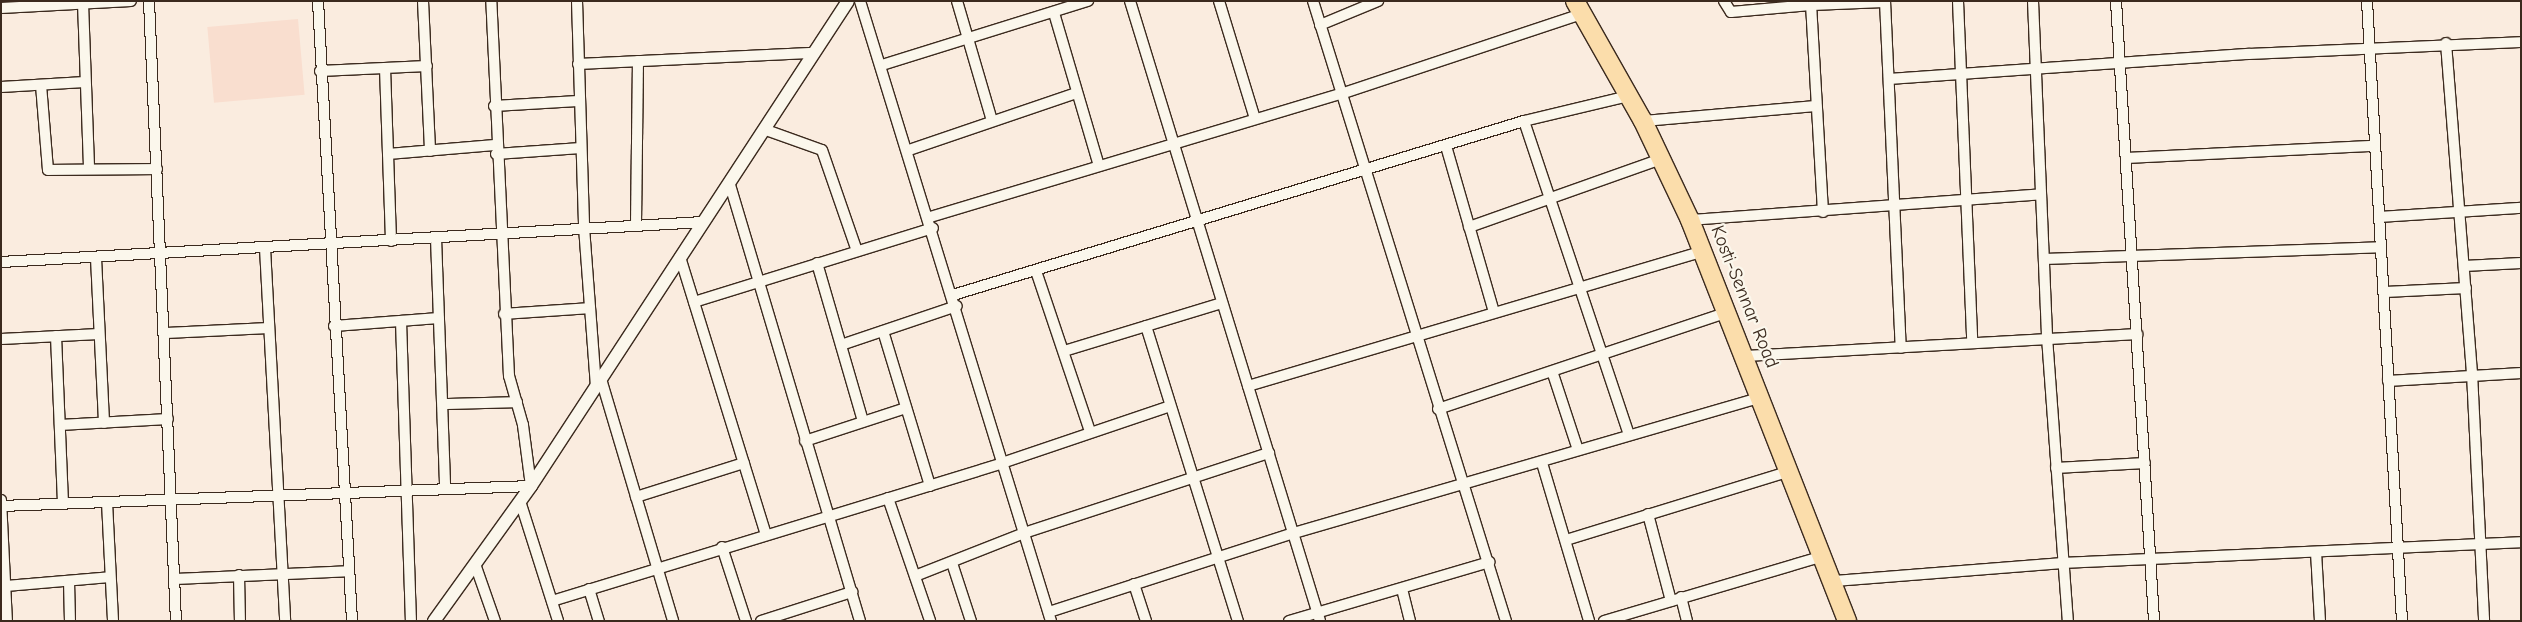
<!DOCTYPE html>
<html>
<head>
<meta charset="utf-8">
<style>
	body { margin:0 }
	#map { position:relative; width:2522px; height:622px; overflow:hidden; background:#faecdf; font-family:"Comic Neue",sans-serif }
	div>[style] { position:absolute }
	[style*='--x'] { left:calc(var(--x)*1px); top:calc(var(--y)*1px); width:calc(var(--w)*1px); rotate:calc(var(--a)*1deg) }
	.built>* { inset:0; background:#f9decf; transform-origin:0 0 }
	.roads { filter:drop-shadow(1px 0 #3b2a1e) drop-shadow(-1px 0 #3b2a1e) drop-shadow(0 1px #3b2a1e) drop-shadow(0 -1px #3b2a1e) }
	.minor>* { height:10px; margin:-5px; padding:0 5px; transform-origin:5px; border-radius:5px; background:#fbf7ec }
	.tertiary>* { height:12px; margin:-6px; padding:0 6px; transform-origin:6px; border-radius:6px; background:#fbf7ec }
	.trunk>* { height:18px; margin:-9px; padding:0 9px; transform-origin:9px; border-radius:9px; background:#fbddab }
	span { translate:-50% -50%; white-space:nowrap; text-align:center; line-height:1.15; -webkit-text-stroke:4.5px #fbf7ec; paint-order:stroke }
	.street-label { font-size:19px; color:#3b2a1e }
	.frame { position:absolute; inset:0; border:2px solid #3b2a1e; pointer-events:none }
</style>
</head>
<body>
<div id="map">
	<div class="built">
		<div style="left:298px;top:19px;width:76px;height:91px;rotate:85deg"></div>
	</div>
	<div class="roads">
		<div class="minor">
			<div style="--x:149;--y:1;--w:621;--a:87.51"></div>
			<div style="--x:318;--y:1;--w:621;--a:86.86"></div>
			<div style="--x:423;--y:1;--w:150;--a:87.3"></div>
			<div style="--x:577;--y:1;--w:226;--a:88.2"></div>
			<div style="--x:584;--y:227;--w:161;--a:85.7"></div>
			<div style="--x:860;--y:1;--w:649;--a:72.88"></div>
			<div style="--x:957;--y:1;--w:125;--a:73.7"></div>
			<div style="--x:1130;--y:1;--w:648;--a:72.96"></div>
			<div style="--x:1219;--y:1;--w:123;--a:73"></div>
			<div style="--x:1313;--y:1;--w:649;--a:72.71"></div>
			<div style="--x:1724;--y:1;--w:13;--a:58"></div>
			<div style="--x:1731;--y:12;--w:80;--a:-5"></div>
			<div style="--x:1885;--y:1;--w:347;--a:87.4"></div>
			<div style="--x:1958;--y:1;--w:340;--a:87.6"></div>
			<div style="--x:2033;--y:1;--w:336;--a:87.6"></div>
			<div style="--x:2047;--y:337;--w:285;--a:85.8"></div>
			<div style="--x:2116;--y:1;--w:621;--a:86.49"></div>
			<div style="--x:2367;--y:1;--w:621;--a:86.77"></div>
			<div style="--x:83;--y:3;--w:166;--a:87.9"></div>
			<div style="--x:1;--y:8;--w:130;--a:-3.1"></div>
			<div style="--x:1054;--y:13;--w:159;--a:73.6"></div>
			<div style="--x:1320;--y:25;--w:63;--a:-22.5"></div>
			<div style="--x:2446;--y:43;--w:331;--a:85.5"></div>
			<div style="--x:2472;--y:373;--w:248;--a:87.2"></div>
			<div style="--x:578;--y:64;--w:237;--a:-2.7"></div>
			<div style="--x:882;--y:65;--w:216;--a:-17.3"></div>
			<div style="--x:385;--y:68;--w:173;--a:88"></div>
			<div style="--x:320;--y:71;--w:107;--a:-2.7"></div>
			<div style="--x:1890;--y:79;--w:359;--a:-4"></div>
			<div style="--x:2248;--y:54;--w:273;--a:-2.5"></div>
			<div style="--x:41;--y:85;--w:85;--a:85.3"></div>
			<div style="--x:48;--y:170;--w:109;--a:-0.5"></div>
			<div style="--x:1;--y:87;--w:84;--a:-3.4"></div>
			<div style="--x:494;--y:106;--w:84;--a:-3.4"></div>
			<div style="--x:1524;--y:121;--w:331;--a:71.5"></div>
			<div style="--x:1643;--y:121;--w:174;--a:-5"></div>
			<div style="--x:766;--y:130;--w:59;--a:19.7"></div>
			<div style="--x:822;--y:150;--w:107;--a:70.9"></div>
			<div style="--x:1446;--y:146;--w:173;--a:73.9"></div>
			<div style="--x:909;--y:150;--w:176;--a:-18.8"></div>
			<div style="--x:388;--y:154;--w:107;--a:-4.8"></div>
			<div style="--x:496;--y:154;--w:85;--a:-4"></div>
			<div style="--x:2126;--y:158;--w:249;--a:-2.8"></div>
			<div style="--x:730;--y:185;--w:455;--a:73.4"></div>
			<div style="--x:1823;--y:212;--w:207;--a:-93.3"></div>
			<div style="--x:1811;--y:5;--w:74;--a:-2.3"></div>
			<div style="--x:930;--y:217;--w:429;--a:-16.7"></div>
			<div style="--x:1341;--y:94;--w:254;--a:-18.4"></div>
			<div style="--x:2380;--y:217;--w:141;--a:-3.7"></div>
			<div style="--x:1690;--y:220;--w:351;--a:-4.2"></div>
			<div style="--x:636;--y:224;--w:163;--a:-89.3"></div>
			<div style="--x:1469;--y:227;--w:204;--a:-19.5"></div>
			<div style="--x:436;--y:238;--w:248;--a:87.9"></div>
			<div style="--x:265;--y:248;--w:374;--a:86.9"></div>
			<div style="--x:680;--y:257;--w:290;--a:72.8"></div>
			<div style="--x:96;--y:258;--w:165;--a:87.2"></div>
			<div style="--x:2044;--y:259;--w:337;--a:-2"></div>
			<div style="--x:1;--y:262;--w:704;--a:-3.26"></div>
			<div style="--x:817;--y:263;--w:165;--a:73.8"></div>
			<div style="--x:2464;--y:266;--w:57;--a:-3"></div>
			<div style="--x:1036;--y:271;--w:169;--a:71.4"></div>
			<div style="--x:2385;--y:292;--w:81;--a:-2.8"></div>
			<div style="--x:953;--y:295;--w:597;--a:-16.95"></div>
			<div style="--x:1524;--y:121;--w:108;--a:-13.4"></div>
			<div style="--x:694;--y:302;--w:250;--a:-17.2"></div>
			<div style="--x:504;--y:314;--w:86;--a:-4"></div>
			<div style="--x:401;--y:321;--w:300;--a:88.1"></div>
			<div style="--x:334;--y:326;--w:105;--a:-4.4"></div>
			<div style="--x:1146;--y:326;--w:309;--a:72.7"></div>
			<div style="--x:883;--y:331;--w:162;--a:73.1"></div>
			<div style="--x:166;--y:333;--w:103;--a:-2.8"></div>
			<div style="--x:56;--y:336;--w:168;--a:87.6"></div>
			<div style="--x:1;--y:339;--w:98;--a:-2.9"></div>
			<div style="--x:841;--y:345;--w:122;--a:-18.6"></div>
			<div style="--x:1064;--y:351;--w:165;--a:-16.9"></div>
			<div style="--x:1746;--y:356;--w:392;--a:-3.2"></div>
			<div style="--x:1553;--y:374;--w:80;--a:71.8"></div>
			<div style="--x:601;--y:379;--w:252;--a:73.4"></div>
			<div style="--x:2388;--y:381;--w:133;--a:-3.4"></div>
			<div style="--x:1248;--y:386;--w:475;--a:-16.5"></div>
			<div style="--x:443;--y:404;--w:74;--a:-1.5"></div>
			<div style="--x:1438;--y:409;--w:306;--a:-18.5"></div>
			<div style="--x:60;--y:425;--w:108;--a:-3.2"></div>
			<div style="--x:805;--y:441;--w:106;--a:-18.1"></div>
			<div style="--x:1542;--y:463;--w:165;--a:73.4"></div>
			<div style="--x:2056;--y:468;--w:89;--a:-3.2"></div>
			<div style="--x:636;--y:497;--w:113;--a:-17.5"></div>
			<div style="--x:888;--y:498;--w:130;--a:71.1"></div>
			<div style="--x:1;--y:500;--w:121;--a:87.2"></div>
			<div style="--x:520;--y:501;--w:126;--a:72.4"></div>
			<div style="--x:107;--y:502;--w:119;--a:87.1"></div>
			<div style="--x:1;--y:506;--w:530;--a:-2.16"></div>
			<div style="--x:531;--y:486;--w:62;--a:-97.5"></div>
			<div style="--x:523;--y:425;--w:51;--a:-105.9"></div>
			<div style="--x:509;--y:376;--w:375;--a:-92.7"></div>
			<div style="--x:1648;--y:514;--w:90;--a:75.2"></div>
			<div style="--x:1566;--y:540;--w:234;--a:-17.1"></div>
			<div style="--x:722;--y:547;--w:78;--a:72"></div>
			<div style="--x:2316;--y:552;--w:69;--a:86.7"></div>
			<div style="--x:952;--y:563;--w:61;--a:71.9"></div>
			<div style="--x:475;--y:564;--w:60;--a:70.7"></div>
			<div style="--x:239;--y:575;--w:46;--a:88.8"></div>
			<div style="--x:915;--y:576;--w:117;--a:-21.5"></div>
			<div style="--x:1024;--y:533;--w:258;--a:-18.1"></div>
			<div style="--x:175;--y:579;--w:173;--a:-2.6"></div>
			<div style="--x:69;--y:581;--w:40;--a:88.6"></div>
			<div style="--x:1833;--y:581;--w:229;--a:-4.5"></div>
			<div style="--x:2061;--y:563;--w:460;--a:-2.6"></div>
			<div style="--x:1134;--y:584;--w:39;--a:72"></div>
			<div style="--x:6;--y:586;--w:104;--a:-4.9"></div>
			<div style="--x:589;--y:589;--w:34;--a:73"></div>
			<div style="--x:1402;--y:589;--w:33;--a:76"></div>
			<div style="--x:1681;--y:597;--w:25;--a:76"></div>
			<div style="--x:552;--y:601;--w:471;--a:-17"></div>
			<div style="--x:1002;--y:463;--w:177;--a:-18.7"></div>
			<div style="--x:1049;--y:612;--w:257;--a:-17.9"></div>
			<div style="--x:1294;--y:533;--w:487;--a:-16.2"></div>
			<div style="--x:761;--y:621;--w:96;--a:-17.7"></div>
			<div style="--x:1289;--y:621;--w:209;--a:-16.4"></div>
			<div style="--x:1604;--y:621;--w:228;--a:-16.5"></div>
		</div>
		<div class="tertiary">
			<div style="--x:434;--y:621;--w:166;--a:-54.3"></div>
			<div style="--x:531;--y:486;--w:579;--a:-56.83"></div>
		</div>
		<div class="trunk">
			<div style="--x:1575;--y:1;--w:138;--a:60.5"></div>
			<div style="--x:1643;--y:121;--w:110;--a:64.6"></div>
			<div style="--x:1690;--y:220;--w:431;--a:68.6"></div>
		</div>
	</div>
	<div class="street-label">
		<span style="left:1744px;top:297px;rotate:68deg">Kosti-Sennar Road</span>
	</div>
	<div class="frame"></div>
</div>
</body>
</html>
